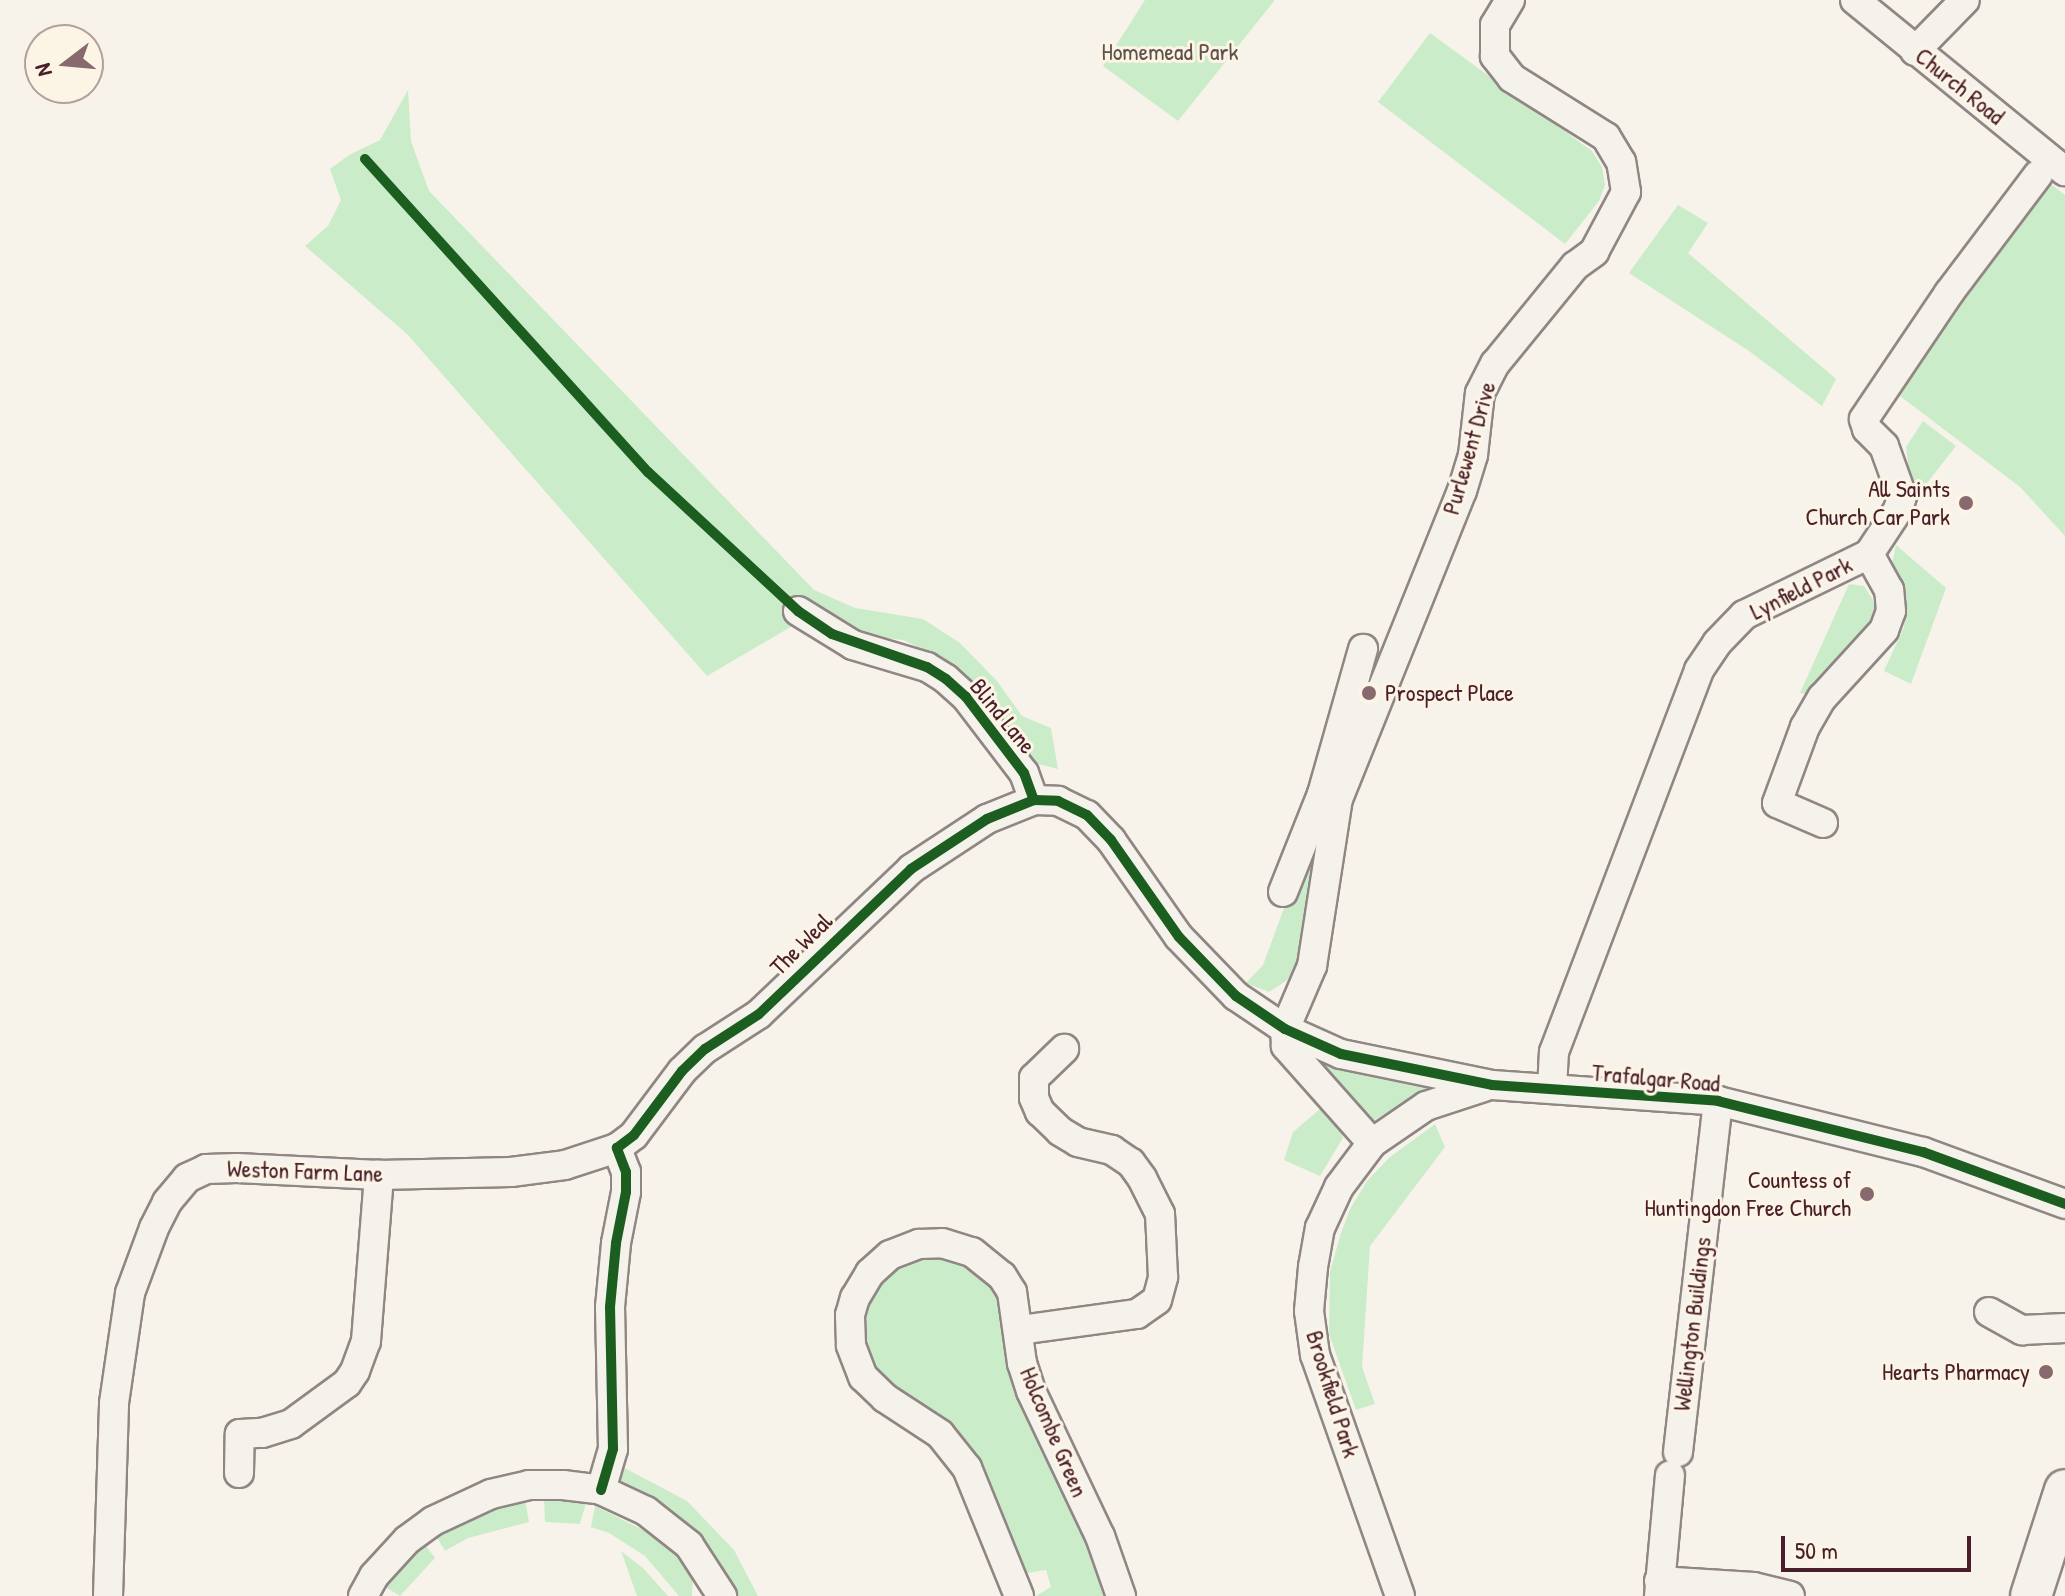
<!DOCTYPE html>
<html>
<head>
<meta charset="utf-8">
<style>
	body { margin:0 }
	#map { position:relative; width:2065px; height:1596px; overflow:hidden; background:#f7f3ea; font-family:"Patrick Hand",sans-serif }
	div>[style] { position:absolute }
	[style*='--x'] { left:calc(var(--x)*1px); top:calc(var(--y)*1px); width:calc(var(--w)*1px); rotate:calc(var(--a)*1deg) }
	.green>* { inset:0; background:#cbecc9 }
	.roads { filter:drop-shadow(2px 0 #908684) drop-shadow(-2px 0 #908684) drop-shadow(0 2px #908684) drop-shadow(0 -2px #908684) }
	.street>* { height:28px; margin:-14px; padding:0 14px; transform-origin:14px; border-radius:14px; background:#f5f2ec }
	.secondary>* { height:40px; margin:-20px; padding:0 20px; transform-origin:20px; border-radius:20px; background:#f5f2ec }
	.cycleway>* { height:10px; margin:-5px; padding:0 5px; transform-origin:5px; border-radius:5px; background:#1b5e20 }
	.dots>* { width:22px; height:22px; translate:-50% -50%; box-sizing:border-box; border:4px solid #fcf5e5; border-radius:50% }
	span { translate:-50% -50%; white-space:nowrap; text-align:center; line-height:1.15; -webkit-text-stroke:6px #fcf5e5; paint-order:stroke }
	.park-label { font-size:24px; color:#61514c }
	.street-label { font-size:24px; color:#4a1f2b }
	.poi-label { font-size:24px; color:#4a1f2b }
	.right { translate:-100% -50%; text-align:right }
	.left { translate:0 -50%; text-align:left }
	.north { position:absolute; left:24px; top:24px; width:80px; height:80px; box-sizing:border-box; background:#fcf5e5; border:2px solid #b59f9b; border-radius:50%; rotate:254deg; font-size:22px; font-weight:700; line-height:32px; text-align:center; color:#4a1f2b }
	.north::after { content:''; display:block; margin:auto; width:28px; height:36px; background:#87696e; clip-path:polygon(50% 0,100% 100%,50% 72%,0 100%) }
	.scale { position:absolute; left:1781px; top:1536px; width:190px; height:36px; box-sizing:border-box; border:4px solid #4a1f2b; border-top:0; padding-left:10px; font-size:24px; line-height:28px; white-space:nowrap; color:#4a1f2b; -webkit-text-stroke:6px #fcf5e5; paint-order:stroke }
</style>
</head>
<body>
<div id="map">
	<div class="green">
		<div style="clip-path:polygon(1145px 0,1275px 0,1178px 121px,1103px 66px)"></div>
		<div style="clip-path:polygon(1430px 33px,1592px 151px,1602px 167px,1605px 185px,1599px 201px,1565px 244px,1378px 102px)"></div>
		<div style="clip-path:polygon(408px 90px,411px 141px,429px 191px,814px 590px,855px 608px,923px 619px,960px 643px,997px 681px,1022px 716px,1051px 728px,1058px 769px,1038px 764px,1012px 747px,966px 681px,937px 656px,903px 640px,851px 634px,830px 620px,794px 625px,707px 676px,407px 334px,305px 246px,328px 226px,341px 200px,330px 169px,349px 155px,380px 140px)"></div>
		<div style="clip-path:polygon(2042px 177px,2065px 195px,2065px 536px,2020px 487px,1896px 393px)"></div>
		<div style="clip-path:polygon(1678px 205px,1708px 223px,1688px 253px,1836px 379px,1822px 406px,1749px 351px,1629px 273px)"></div>
		<div style="clip-path:polygon(1923px 421px,1956px 446px,1913px 501px,1904px 493px,1909px 471px,1906px 447px)"></div>
		<div style="clip-path:polygon(1896px 545px,1946px 588px,1911px 684px,1884px 671px,1904px 627px,1905px 602px,1891px 569px)"></div>
		<div style="clip-path:polygon(1849px 584px,1864px 586px,1873px 600px,1877px 613px,1873px 621px,1807px 694px,1800px 693px)"></div>
		<div style="clip-path:polygon(1323px 803px,1301px 962px,1286px 981px,1269px 992px,1246px 983px,1263px 965px)"></div>
		<div style="clip-path:polygon(1304px 1053px,1364px 1074px,1429px 1087px,1371px 1122px)"></div>
		<div style="clip-path:polygon(1320px 1109px,1341px 1130px,1343px 1138px,1320px 1176px,1284px 1160px,1293px 1132px)"></div>
		<div style="clip-path:polygon(1435px 1124px,1445px 1147px,1370px 1246px,1362px 1367px,1375px 1404px,1356px 1410px,1329px 1334px,1330px 1272px,1340px 1236px,1350px 1209px,1367px 1181px,1390px 1157px)"></div>
		<div style="clip-path:polygon(943px 1250px,991px 1275px,1115px 1596px,1036px 1596px,1051px 1587px,1046px 1570px,1027px 1573px,1021px 1568px,943px 1422px,896px 1389px,868px 1363px,859px 1321px,878px 1273px)"></div>
		<div style="clip-path:polygon(619px 1465px,687px 1501px,734px 1550px,758px 1596px,735px 1596px,708px 1548px,688px 1526px,665px 1509px,627px 1490px,620px 1481px)"></div>
		<div style="clip-path:polygon(544px 1498px,586px 1503px,580px 1524px,545px 1522px)"></div>
		<div style="clip-path:polygon(525px 1500px,529px 1522px,468px 1538px,445px 1551px,432px 1529px,456px 1517px)"></div>
		<div style="clip-path:polygon(595px 1506px,643px 1530px,679px 1555px,693px 1577px,692px 1596px,679px 1596px,645px 1556px,609px 1533px,591px 1527px)"></div>
		<div style="clip-path:polygon(420px 1538px,435px 1558px,400px 1596px,379px 1583px)"></div>
		<div style="clip-path:polygon(621px 1551px,643px 1568px,668px 1596px,637px 1596px)"></div>
	</div>
	<div class="roads">
		<div class="street">
			<div style="--x:1855;--y:0;--w:271;--a:39.2"></div>
			<div style="--x:1915;--y:51;--w:71;--a:-45.6"></div>
			<div style="--x:798;--y:611;--w:65;--a:31.7"></div>
			<div style="--x:853;--y:645;--w:77;--a:16.6"></div>
			<div style="--x:927;--y:667;--w:22;--a:32"></div>
			<div style="--x:946;--y:679;--w:27;--a:42"></div>
			<div style="--x:966;--y:697;--w:96;--a:52.7"></div>
			<div style="--x:1024;--y:773;--w:29;--a:70"></div>
			<div style="--x:1326;--y:795;--w:4;--a:-166"></div>
			<div style="--x:1322;--y:794;--w:151;--a:-74.2"></div>
			<div style="--x:1823;--y:823;--w:50;--a:-156.5"></div>
			<div style="--x:1777;--y:803;--w:81;--a:-69.8"></div>
			<div style="--x:1805;--y:727;--w:34;--a:-60"></div>
			<div style="--x:1822;--y:698;--w:92;--a:-47.6"></div>
			<div style="--x:1884;--y:630;--w:20;--a:-70"></div>
			<div style="--x:1891;--y:611;--w:21;--a:-95"></div>
			<div style="--x:1889;--y:590;--w:41;--a:-119.1"></div>
			<div style="--x:1283;--y:892;--w:105;--a:-68.3"></div>
			<div style="--x:1552;--y:1089;--w:37;--a:-87"></div>
			<div style="--x:1554;--y:1052;--w:409;--a:-69.2"></div>
			<div style="--x:1699;--y:670;--w:32;--a:-56"></div>
			<div style="--x:1717;--y:643;--w:39;--a:-46"></div>
			<div style="--x:1744;--y:615;--w:139;--a:-26"></div>
			<div style="--x:1869;--y:554;--w:53;--a:-56.6"></div>
			<div style="--x:1898;--y:510;--w:15;--a:-74"></div>
			<div style="--x:1902;--y:496;--w:53;--a:-109.8"></div>
			<div style="--x:1884;--y:446;--w:24;--a:-135"></div>
			<div style="--x:1867;--y:429;--w:10;--a:-107"></div>
			<div style="--x:1864;--y:419;--w:152;--a:-56"></div>
			<div style="--x:1949;--y:293;--w:148;--a:-53"></div>
			<div style="--x:1372;--y:1143;--w:130;--a:-131.6"></div>
			<div style="--x:1286;--y:1046;--w:17;--a:-93"></div>
			<div style="--x:1285;--y:1029;--w:69;--a:-66.8"></div>
			<div style="--x:1312;--y:966;--w:169;--a:-81.2"></div>
			<div style="--x:1338;--y:799;--w:332;--a:-68.1"></div>
			<div style="--x:1462;--y:491;--w:38;--a:-73"></div>
			<div style="--x:1473;--y:455;--w:62;--a:-83.6"></div>
			<div style="--x:1480;--y:393;--w:33;--a:-63"></div>
			<div style="--x:1495;--y:364;--w:127;--a:-50.8"></div>
			<div style="--x:1575;--y:266;--w:24;--a:-36"></div>
			<div style="--x:1594;--y:252;--w:68;--a:-61.9"></div>
			<div style="--x:1626;--y:192;--w:30;--a:-99"></div>
			<div style="--x:1621;--y:162;--w:29;--a:-121"></div>
			<div style="--x:1606;--y:137;--w:111;--a:-147.9"></div>
			<div style="--x:1512;--y:78;--w:28;--a:-128"></div>
			<div style="--x:1495;--y:56;--w:31;--a:-90"></div>
			<div style="--x:1495;--y:25;--w:29;--a:-59"></div>
			<div style="--x:1989;--y:1312;--w:38;--a:29"></div>
			<div style="--x:2022;--y:1330;--w:43;--a:-2.7"></div>
			<div style="--x:1020;--y:1330;--w:118;--a:-7.8"></div>
			<div style="--x:1137;--y:1314;--w:24;--a:-35"></div>
			<div style="--x:1157;--y:1300;--w:24;--a:-75"></div>
			<div style="--x:1163;--y:1277;--w:63;--a:-92.7"></div>
			<div style="--x:1160;--y:1214;--w:40;--a:-116.6"></div>
			<div style="--x:1142;--y:1178;--w:19;--a:-126"></div>
			<div style="--x:1131;--y:1163;--w:23;--a:-146"></div>
			<div style="--x:1112;--y:1150;--w:35;--a:-167"></div>
			<div style="--x:1078;--y:1142;--w:21;--a:-149"></div>
			<div style="--x:1060;--y:1131;--w:28;--a:-136"></div>
			<div style="--x:1040;--y:1112;--w:15;--a:-113"></div>
			<div style="--x:1034;--y:1098;--w:20;--a:-90"></div>
			<div style="--x:1034;--y:1078;--w:42;--a:-44"></div>
			<div style="--x:1678;--y:1452;--w:353;--a:-83.5"></div>
			<div style="--x:239;--y:1473;--w:39;--a:-89"></div>
			<div style="--x:240;--y:1434;--w:22;--a:-3"></div>
			<div style="--x:262;--y:1433;--w:30;--a:-17"></div>
			<div style="--x:291;--y:1424;--w:69;--a:-36.2"></div>
			<div style="--x:347;--y:1383;--w:14;--a:-56"></div>
			<div style="--x:355;--y:1371;--w:32;--a:-70"></div>
			<div style="--x:366;--y:1341;--w:167;--a:-85.5"></div>
			<div style="--x:601;--y:1490;--w:43;--a:-73.7"></div>
			<div style="--x:613;--y:1449;--w:142;--a:-91.2"></div>
			<div style="--x:610;--y:1307;--w:64;--a:-84.6"></div>
			<div style="--x:616;--y:1243;--w:52;--a:-78.9"></div>
			<div style="--x:626;--y:1192;--w:20;--a:-90"></div>
			<div style="--x:626;--y:1172;--w:26;--a:-111"></div>
			<div style="--x:617;--y:1148;--w:21;--a:-37"></div>
			<div style="--x:634;--y:1135;--w:80;--a:-53.1"></div>
			<div style="--x:682;--y:1071;--w:32;--a:-44"></div>
			<div style="--x:705;--y:1049;--w:64;--a:-32.9"></div>
			<div style="--x:759;--y:1014;--w:210;--a:-43.6"></div>
			<div style="--x:911;--y:869;--w:91;--a:-33.3"></div>
			<div style="--x:987;--y:819;--w:51;--a:-22"></div>
			<div style="--x:1034;--y:800;--w:24;--a:2"></div>
			<div style="--x:1058;--y:801;--w:32;--a:26"></div>
			<div style="--x:1087;--y:815;--w:35;--a:46"></div>
			<div style="--x:1111;--y:840;--w:118;--a:55"></div>
			<div style="--x:1179;--y:937;--w:82;--a:46"></div>
			<div style="--x:1236;--y:996;--w:59;--a:34"></div>
			<div style="--x:1285;--y:1029;--w:61;--a:24.1"></div>
			<div style="--x:1341;--y:1054;--w:154;--a:11.6"></div>
			<div style="--x:1492;--y:1085;--w:227;--a:4"></div>
			<div style="--x:1718;--y:1101;--w:211;--a:14"></div>
			<div style="--x:1923;--y:1152;--w:151;--a:20.1"></div>
			<div style="--x:1659;--y:1581;--w:95;--a:3.6"></div>
			<div style="--x:1754;--y:1587;--w:37;--a:14"></div>
			<div style="--x:108;--y:1596;--w:193;--a:-88.2"></div>
			<div style="--x:114;--y:1403;--w:111;--a:-81.7"></div>
			<div style="--x:130;--y:1293;--w:69;--a:-69.7"></div>
			<div style="--x:154;--y:1228;--w:29;--a:-63"></div>
			<div style="--x:167;--y:1202;--w:31;--a:-50"></div>
			<div style="--x:187;--y:1178;--w:21;--a:-25"></div>
			<div style="--x:206;--y:1169;--w:31;--a:-2"></div>
			<div style="--x:237;--y:1168;--w:142;--a:2.8"></div>
			<div style="--x:379;--y:1175;--w:132;--a:-1.3"></div>
			<div style="--x:511;--y:1172;--w:54;--a:-7.4"></div>
			<div style="--x:565;--y:1165;--w:55;--a:-18.1"></div>
			<div style="--x:363;--y:1596;--w:23;--a:-61"></div>
			<div style="--x:374;--y:1576;--w:49;--a:-47.5"></div>
			<div style="--x:407;--y:1540;--w:32;--a:-36"></div>
			<div style="--x:433;--y:1521;--w:64;--a:-25"></div>
			<div style="--x:491;--y:1494;--w:39;--a:-13"></div>
			<div style="--x:529;--y:1485;--w:34;--a:0"></div>
			<div style="--x:563;--y:1485;--w:38;--a:7"></div>
			<div style="--x:601;--y:1490;--w:50;--a:25"></div>
			<div style="--x:646;--y:1511;--w:55;--a:38.3"></div>
			<div style="--x:689;--y:1545;--w:61;--a:57.1"></div>
			<div style="--x:1019;--y:1596;--w:138;--a:-112.1"></div>
			<div style="--x:967;--y:1468;--w:43;--a:-128.5"></div>
			<div style="--x:940;--y:1434;--w:66;--a:-146.8"></div>
			<div style="--x:885;--y:1398;--w:30;--a:-136"></div>
			<div style="--x:863;--y:1377;--w:34;--a:-111"></div>
			<div style="--x:851;--y:1345;--w:30;--a:-92"></div>
			<div style="--x:850;--y:1315;--w:18;--a:-74"></div>
			<div style="--x:855;--y:1298;--w:29;--a:-59"></div>
			<div style="--x:870;--y:1273;--w:27;--a:-42"></div>
			<div style="--x:890;--y:1255;--w:31;--a:-21"></div>
			<div style="--x:919;--y:1244;--w:23;--a:-2"></div>
			<div style="--x:942;--y:1243;--w:31;--a:17"></div>
			<div style="--x:972;--y:1252;--w:38;--a:39"></div>
			<div style="--x:1002;--y:1276;--w:19;--a:58"></div>
			<div style="--x:1012;--y:1292;--w:72;--a:82"></div>
			<div style="--x:1022;--y:1363;--w:29;--a:72"></div>
			<div style="--x:1031;--y:1391;--w:161;--a:64.6"></div>
			<div style="--x:1100;--y:1536;--w:64;--a:70.7"></div>
			<div style="--x:1400;--y:1596;--w:256;--a:-109.4"></div>
			<div style="--x:1315;--y:1355;--w:44;--a:-97.8"></div>
			<div style="--x:1309;--y:1311;--w:44;--a:-84.8"></div>
			<div style="--x:1313;--y:1267;--w:40;--a:-80"></div>
			<div style="--x:1320;--y:1228;--w:45;--a:-65.1"></div>
			<div style="--x:1339;--y:1187;--w:55;--a:-53.1"></div>
			<div style="--x:1372;--y:1143;--w:65;--a:-34.4"></div>
			<div style="--x:1426;--y:1106;--w:61;--a:-18.1"></div>
			<div style="--x:1659;--y:1596;--w:121;--a:-84.8"></div>
		</div>
		<div class="secondary">
			<div style="--x:2031;--y:1596;--w:111;--a:-72.2"></div>
		</div>
	</div>
	<div class="cycleway">
		<div style="--x:365;--y:159;--w:422;--a:47.9"></div>
		<div style="--x:648;--y:472;--w:205;--a:42.8"></div>
		<div style="--x:798;--y:611;--w:41;--a:34.1"></div>
		<div style="--x:832;--y:634;--w:101;--a:19.2"></div>
		<div style="--x:927;--y:667;--w:22;--a:32"></div>
		<div style="--x:946;--y:679;--w:27;--a:42"></div>
		<div style="--x:966;--y:697;--w:96;--a:52.7"></div>
		<div style="--x:1024;--y:773;--w:29;--a:70"></div>
		<div style="--x:601;--y:1490;--w:43;--a:-73.7"></div>
		<div style="--x:613;--y:1449;--w:142;--a:-91.2"></div>
		<div style="--x:610;--y:1307;--w:64;--a:-84.6"></div>
		<div style="--x:616;--y:1243;--w:52;--a:-78.9"></div>
		<div style="--x:626;--y:1192;--w:20;--a:-90"></div>
		<div style="--x:626;--y:1172;--w:26;--a:-111"></div>
		<div style="--x:617;--y:1148;--w:21;--a:-37"></div>
		<div style="--x:634;--y:1135;--w:80;--a:-53.1"></div>
		<div style="--x:682;--y:1071;--w:32;--a:-44"></div>
		<div style="--x:705;--y:1049;--w:64;--a:-32.9"></div>
		<div style="--x:759;--y:1014;--w:210;--a:-43.6"></div>
		<div style="--x:911;--y:869;--w:91;--a:-33.3"></div>
		<div style="--x:987;--y:819;--w:51;--a:-22"></div>
		<div style="--x:1034;--y:800;--w:24;--a:2"></div>
		<div style="--x:1058;--y:801;--w:32;--a:26"></div>
		<div style="--x:1087;--y:815;--w:35;--a:46"></div>
		<div style="--x:1111;--y:840;--w:118;--a:55"></div>
		<div style="--x:1179;--y:937;--w:82;--a:46"></div>
		<div style="--x:1236;--y:996;--w:59;--a:34"></div>
		<div style="--x:1285;--y:1029;--w:61;--a:24.1"></div>
		<div style="--x:1341;--y:1054;--w:154;--a:11.6"></div>
		<div style="--x:1492;--y:1085;--w:227;--a:4"></div>
		<div style="--x:1718;--y:1101;--w:211;--a:14"></div>
		<div style="--x:1923;--y:1152;--w:151;--a:20.1"></div>
	</div>
	<div class="dots">
		<div style="left:1966px;top:503px;background:#87696e"></div>
		<div style="left:1369px;top:693px;background:#87696e"></div>
		<div style="left:1867px;top:1194px;background:#87696e"></div>
		<div style="left:2046px;top:1372px;background:#87696e"></div>
	</div>
	<div class="park-label">
		<span style="left:1170px;top:52px">Homemead Park</span>
	</div>
	<div class="street-label">
		<span style="left:1960px;top:86px;rotate:39deg">Church Road</span>
		<span style="left:1469px;top:448px;rotate:-74deg">Purlewent Drive</span>
		<span style="left:1801px;top:588px;rotate:-27deg">Lynfield Park</span>
		<span style="left:1003px;top:716px;rotate:51deg">Blind Lane</span>
		<span style="left:801px;top:944px;rotate:-45deg">The Weal</span>
		<span style="left:1656px;top:1078px;rotate:5deg">Trafalgar Road</span>
		<span style="left:305px;top:1171px;rotate:2deg">Weston Farm Lane</span>
		<span style="left:1692px;top:1324px;rotate:-83deg">Wellington Buildings</span>
		<span style="left:1333px;top:1394px;rotate:73deg">Brookfield Park</span>
		<span style="left:1054px;top:1432px;rotate:67deg">Holcombe Green</span>
	</div>
	<div class="poi-label">
		<span class="right" style="left:1950px;top:503px">All Saints<br>Church Car Park</span>
		<span class="left" style="left:1385px;top:693px">Prospect Place</span>
		<span class="right" style="left:1851px;top:1194px">Countess of<br>Huntingdon Free Church</span>
		<span class="right" style="left:2030px;top:1372px">Hearts Pharmacy</span>
	</div>
	<div class="north">N</div>
	<div class="scale">50 m</div>
</div>
</body>
</html>
